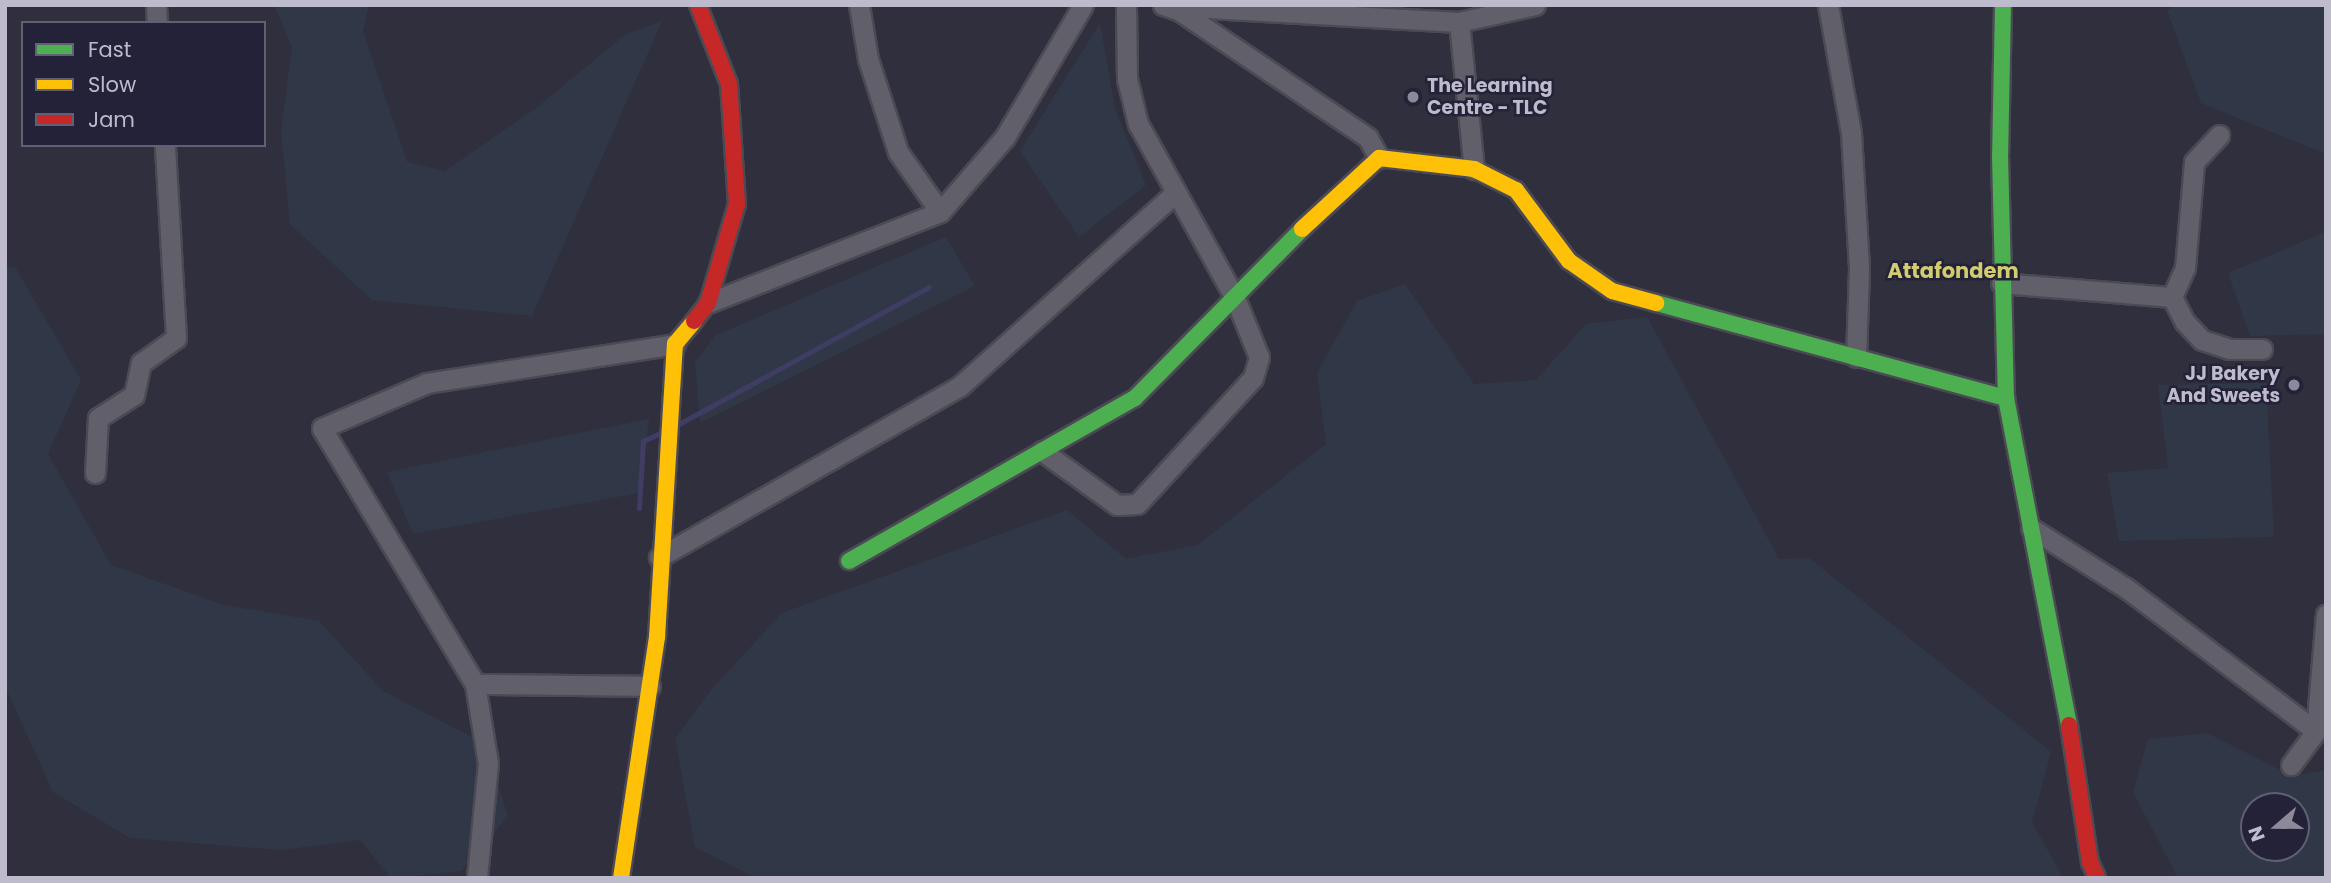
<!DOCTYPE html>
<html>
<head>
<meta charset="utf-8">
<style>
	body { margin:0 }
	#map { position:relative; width:2331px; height:883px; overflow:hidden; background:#302f3d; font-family:Poppins,sans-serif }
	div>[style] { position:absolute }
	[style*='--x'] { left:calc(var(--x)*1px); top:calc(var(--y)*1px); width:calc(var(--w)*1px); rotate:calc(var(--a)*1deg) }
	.green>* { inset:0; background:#303848 }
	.stream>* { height:5px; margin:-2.5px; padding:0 2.5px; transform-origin:2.5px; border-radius:2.5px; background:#403d65 }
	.roads { filter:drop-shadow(2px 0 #4b4a54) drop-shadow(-2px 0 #4b4a54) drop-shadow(0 2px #4b4a54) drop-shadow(0 -2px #4b4a54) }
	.street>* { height:19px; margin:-9.5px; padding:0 9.5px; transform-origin:9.5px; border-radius:9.5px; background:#61606a }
	.fast>* { height:16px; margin:-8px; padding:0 8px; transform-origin:8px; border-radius:8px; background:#4caf50 }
	.slow>* { height:16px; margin:-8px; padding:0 8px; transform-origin:8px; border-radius:8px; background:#ffc107 }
	.jam>* { height:16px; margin:-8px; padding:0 8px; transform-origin:8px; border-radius:8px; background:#c62828 }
	.dots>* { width:19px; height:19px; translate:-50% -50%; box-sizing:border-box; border:4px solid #242238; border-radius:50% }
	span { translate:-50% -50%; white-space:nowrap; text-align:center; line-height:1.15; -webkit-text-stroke:5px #242238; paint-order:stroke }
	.poi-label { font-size:19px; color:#bdbbcc; font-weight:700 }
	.left { translate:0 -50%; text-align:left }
	.right { translate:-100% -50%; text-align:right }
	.neighbourhood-label { font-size:21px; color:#d2cc70; font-weight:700 }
	.frame { position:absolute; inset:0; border:7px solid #bdbbcc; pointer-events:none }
	.legend { position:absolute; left:21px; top:21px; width:245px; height:126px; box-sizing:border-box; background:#242238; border:2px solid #615f73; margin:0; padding:9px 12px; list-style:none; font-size:21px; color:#bdbbcc }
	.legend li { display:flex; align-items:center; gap:14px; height:35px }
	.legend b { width:35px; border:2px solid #615f73 }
	.north { position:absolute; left:2240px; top:792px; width:70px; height:70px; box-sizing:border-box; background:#242238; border:2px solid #615f73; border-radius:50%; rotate:250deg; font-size:19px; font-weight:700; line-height:28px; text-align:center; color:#bdbbcc }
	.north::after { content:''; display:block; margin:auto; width:24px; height:32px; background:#8c8a9a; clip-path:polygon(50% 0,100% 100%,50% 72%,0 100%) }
</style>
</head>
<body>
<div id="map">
	<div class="green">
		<div style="clip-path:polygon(274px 5px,369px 5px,363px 31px,407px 162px,445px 171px,535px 109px,626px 34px,662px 21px,532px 316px,372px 300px,290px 224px,281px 131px,292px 47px)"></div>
		<div style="clip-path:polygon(2176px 5px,2326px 5px,2326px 154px,2201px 103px,2167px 10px)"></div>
		<div style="clip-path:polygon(1100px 23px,1115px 109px,1146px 185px,1079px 237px,1020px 151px)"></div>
		<div style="clip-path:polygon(2326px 232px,2326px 334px,2250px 336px,2228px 273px)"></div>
		<div style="clip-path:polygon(946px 237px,975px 286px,700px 423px,695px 362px,716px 335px)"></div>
		<div style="clip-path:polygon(15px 267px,81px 380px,48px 454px,111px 565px,224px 605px,319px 621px,383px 691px,485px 744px,508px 816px,461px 871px,391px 878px,360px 840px,281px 850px,130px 838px,53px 792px,5px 686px,5px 268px)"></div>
		<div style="clip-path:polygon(1405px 284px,1474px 384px,1536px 380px,1586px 324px,1647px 317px,1779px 559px,1809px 558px,2051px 752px,2032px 822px,2063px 878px,756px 878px,695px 847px,675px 739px,711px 690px,782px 613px,1067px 510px,1126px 559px,1198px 545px,1326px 444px,1317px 373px,1357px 301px)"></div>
		<div style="clip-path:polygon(2266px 383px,2274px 537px,2119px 541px,2107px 473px,2168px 468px,2158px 385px)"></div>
		<div style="clip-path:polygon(649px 419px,639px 493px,413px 534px,387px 472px)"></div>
		<div style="clip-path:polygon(evenodd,2207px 733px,2292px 776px,2326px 770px,2326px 878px,2178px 878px,2133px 792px,2148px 739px,2207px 733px,2254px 806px,2296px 806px,2296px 848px,2254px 848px,2254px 806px)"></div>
	</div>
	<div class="stream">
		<div style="--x:677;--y:425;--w:287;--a:-28.7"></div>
		<div style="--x:639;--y:508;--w:67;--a:-86.6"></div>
		<div style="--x:643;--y:441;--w:21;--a:-25"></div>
	</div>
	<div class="roads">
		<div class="street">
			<div style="--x:156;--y:5;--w:18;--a:87"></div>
			<div style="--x:859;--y:5;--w:55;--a:80.5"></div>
			<div style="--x:868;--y:59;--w:98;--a:72.1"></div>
			<div style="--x:898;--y:152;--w:73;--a:55"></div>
			<div style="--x:1163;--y:5;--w:18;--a:19"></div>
			<div style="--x:1180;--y:11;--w:29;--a:-6"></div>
			<div style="--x:1209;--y:8;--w:250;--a:3.2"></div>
			<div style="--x:1459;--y:22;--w:78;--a:-12.6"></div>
			<div style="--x:1828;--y:5;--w:130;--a:79.8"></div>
			<div style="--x:1851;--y:133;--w:135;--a:86.6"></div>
			<div style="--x:1859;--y:268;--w:89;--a:91.9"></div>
			<div style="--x:1180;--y:11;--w:227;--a:34"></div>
			<div style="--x:1368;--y:138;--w:23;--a:61"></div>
			<div style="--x:1459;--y:22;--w:148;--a:84.2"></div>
			<div style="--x:2001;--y:283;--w:172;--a:4.7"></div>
			<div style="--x:2172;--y:297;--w:32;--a:-66"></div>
			<div style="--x:2185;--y:268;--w:106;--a:-85.1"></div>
			<div style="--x:2194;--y:162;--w:37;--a:-47"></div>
			<div style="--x:2172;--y:297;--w:28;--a:63"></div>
			<div style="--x:2185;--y:322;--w:25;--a:47"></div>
			<div style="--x:2202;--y:340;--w:28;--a:18"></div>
			<div style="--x:2229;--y:349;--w:33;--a:0"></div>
			<div style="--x:708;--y:303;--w:249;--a:-21.4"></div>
			<div style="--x:940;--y:212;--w:99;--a:-49.1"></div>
			<div style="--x:1005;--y:137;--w:153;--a:-59.4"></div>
			<div style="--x:1042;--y:451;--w:92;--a:35.8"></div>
			<div style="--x:1117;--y:505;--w:20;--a:-3"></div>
			<div style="--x:1137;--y:504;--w:171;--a:-47.4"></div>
			<div style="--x:1253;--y:378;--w:22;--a:-74"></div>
			<div style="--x:1259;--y:357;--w:64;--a:-112.1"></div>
			<div style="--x:1235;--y:298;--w:199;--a:-119.1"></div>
			<div style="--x:1138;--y:124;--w:46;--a:-103.7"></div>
			<div style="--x:1127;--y:79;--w:74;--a:-90.8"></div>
			<div style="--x:95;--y:473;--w:55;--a:-86.9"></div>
			<div style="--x:98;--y:418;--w:43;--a:-32.6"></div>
			<div style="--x:134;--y:395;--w:33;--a:-78"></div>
			<div style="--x:141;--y:363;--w:43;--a:-35.5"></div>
			<div style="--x:176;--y:338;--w:193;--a:-93.3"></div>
			<div style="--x:2031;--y:528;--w:112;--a:32.3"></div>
			<div style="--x:2126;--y:588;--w:238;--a:37"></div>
			<div style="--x:659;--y:557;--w:346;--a:-29.6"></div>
			<div style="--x:960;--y:386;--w:290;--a:-41.9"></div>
			<div style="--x:475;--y:684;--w:80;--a:80.7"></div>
			<div style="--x:488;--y:763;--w:116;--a:95.5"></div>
			<div style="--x:650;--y:686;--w:175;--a:-179.3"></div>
			<div style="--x:475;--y:684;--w:298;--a:-120.9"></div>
			<div style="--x:322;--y:428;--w:114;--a:-23.2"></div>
			<div style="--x:427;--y:383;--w:251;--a:-8.9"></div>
			<div style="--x:2291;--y:765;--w:42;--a:-53.7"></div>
			<div style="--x:2316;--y:731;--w:117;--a:-85.1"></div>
		</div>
		<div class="fast">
			<div style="--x:2003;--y:5;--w:150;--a:91.1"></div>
			<div style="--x:2000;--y:155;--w:243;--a:88.6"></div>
			<div style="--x:2006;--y:398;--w:333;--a:79.1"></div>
			<div style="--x:1656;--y:303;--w:363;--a:15.2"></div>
			<div style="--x:849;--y:561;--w:329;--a:-29.7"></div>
			<div style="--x:1135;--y:398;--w:238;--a:-45.3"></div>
		</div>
		<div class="slow">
			<div style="--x:1302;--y:229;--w:105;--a:-42.7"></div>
			<div style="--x:1379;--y:158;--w:96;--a:6.6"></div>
			<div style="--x:1474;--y:169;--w:47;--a:26.6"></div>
			<div style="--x:1516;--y:190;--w:89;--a:53.3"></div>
			<div style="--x:1569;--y:261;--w:52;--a:34.9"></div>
			<div style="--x:1612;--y:291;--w:46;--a:15.3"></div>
			<div style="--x:621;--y:878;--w:244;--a:-81.5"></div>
			<div style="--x:657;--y:637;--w:294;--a:-86.5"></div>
			<div style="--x:675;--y:344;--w:30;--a:-50"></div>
		</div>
		<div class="jam">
			<div style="--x:694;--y:321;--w:23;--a:-52"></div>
			<div style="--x:708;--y:303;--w:103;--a:-73.7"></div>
			<div style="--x:737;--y:204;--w:120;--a:-93.8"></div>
			<div style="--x:729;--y:84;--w:85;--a:-111.4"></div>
			<div style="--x:2069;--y:725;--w:139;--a:81.3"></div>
			<div style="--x:2090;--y:862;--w:17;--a:66"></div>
		</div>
	</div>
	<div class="dots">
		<div style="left:1413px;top:97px;background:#8c8a9a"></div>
		<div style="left:2294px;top:385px;background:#8c8a9a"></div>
	</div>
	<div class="poi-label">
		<span class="left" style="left:1427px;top:97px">The Learning<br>Centre - TLC</span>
		<span class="right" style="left:2280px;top:385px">JJ Bakery<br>And Sweets</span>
	</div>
	<div class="neighbourhood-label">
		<span style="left:1953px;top:271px">Attafondem</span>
	</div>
	<div class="frame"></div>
	<ul class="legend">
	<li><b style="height:9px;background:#4caf50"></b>Fast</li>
	<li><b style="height:9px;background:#ffc107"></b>Slow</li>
	<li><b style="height:9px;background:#c62828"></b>Jam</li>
	</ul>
	<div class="north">N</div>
</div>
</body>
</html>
